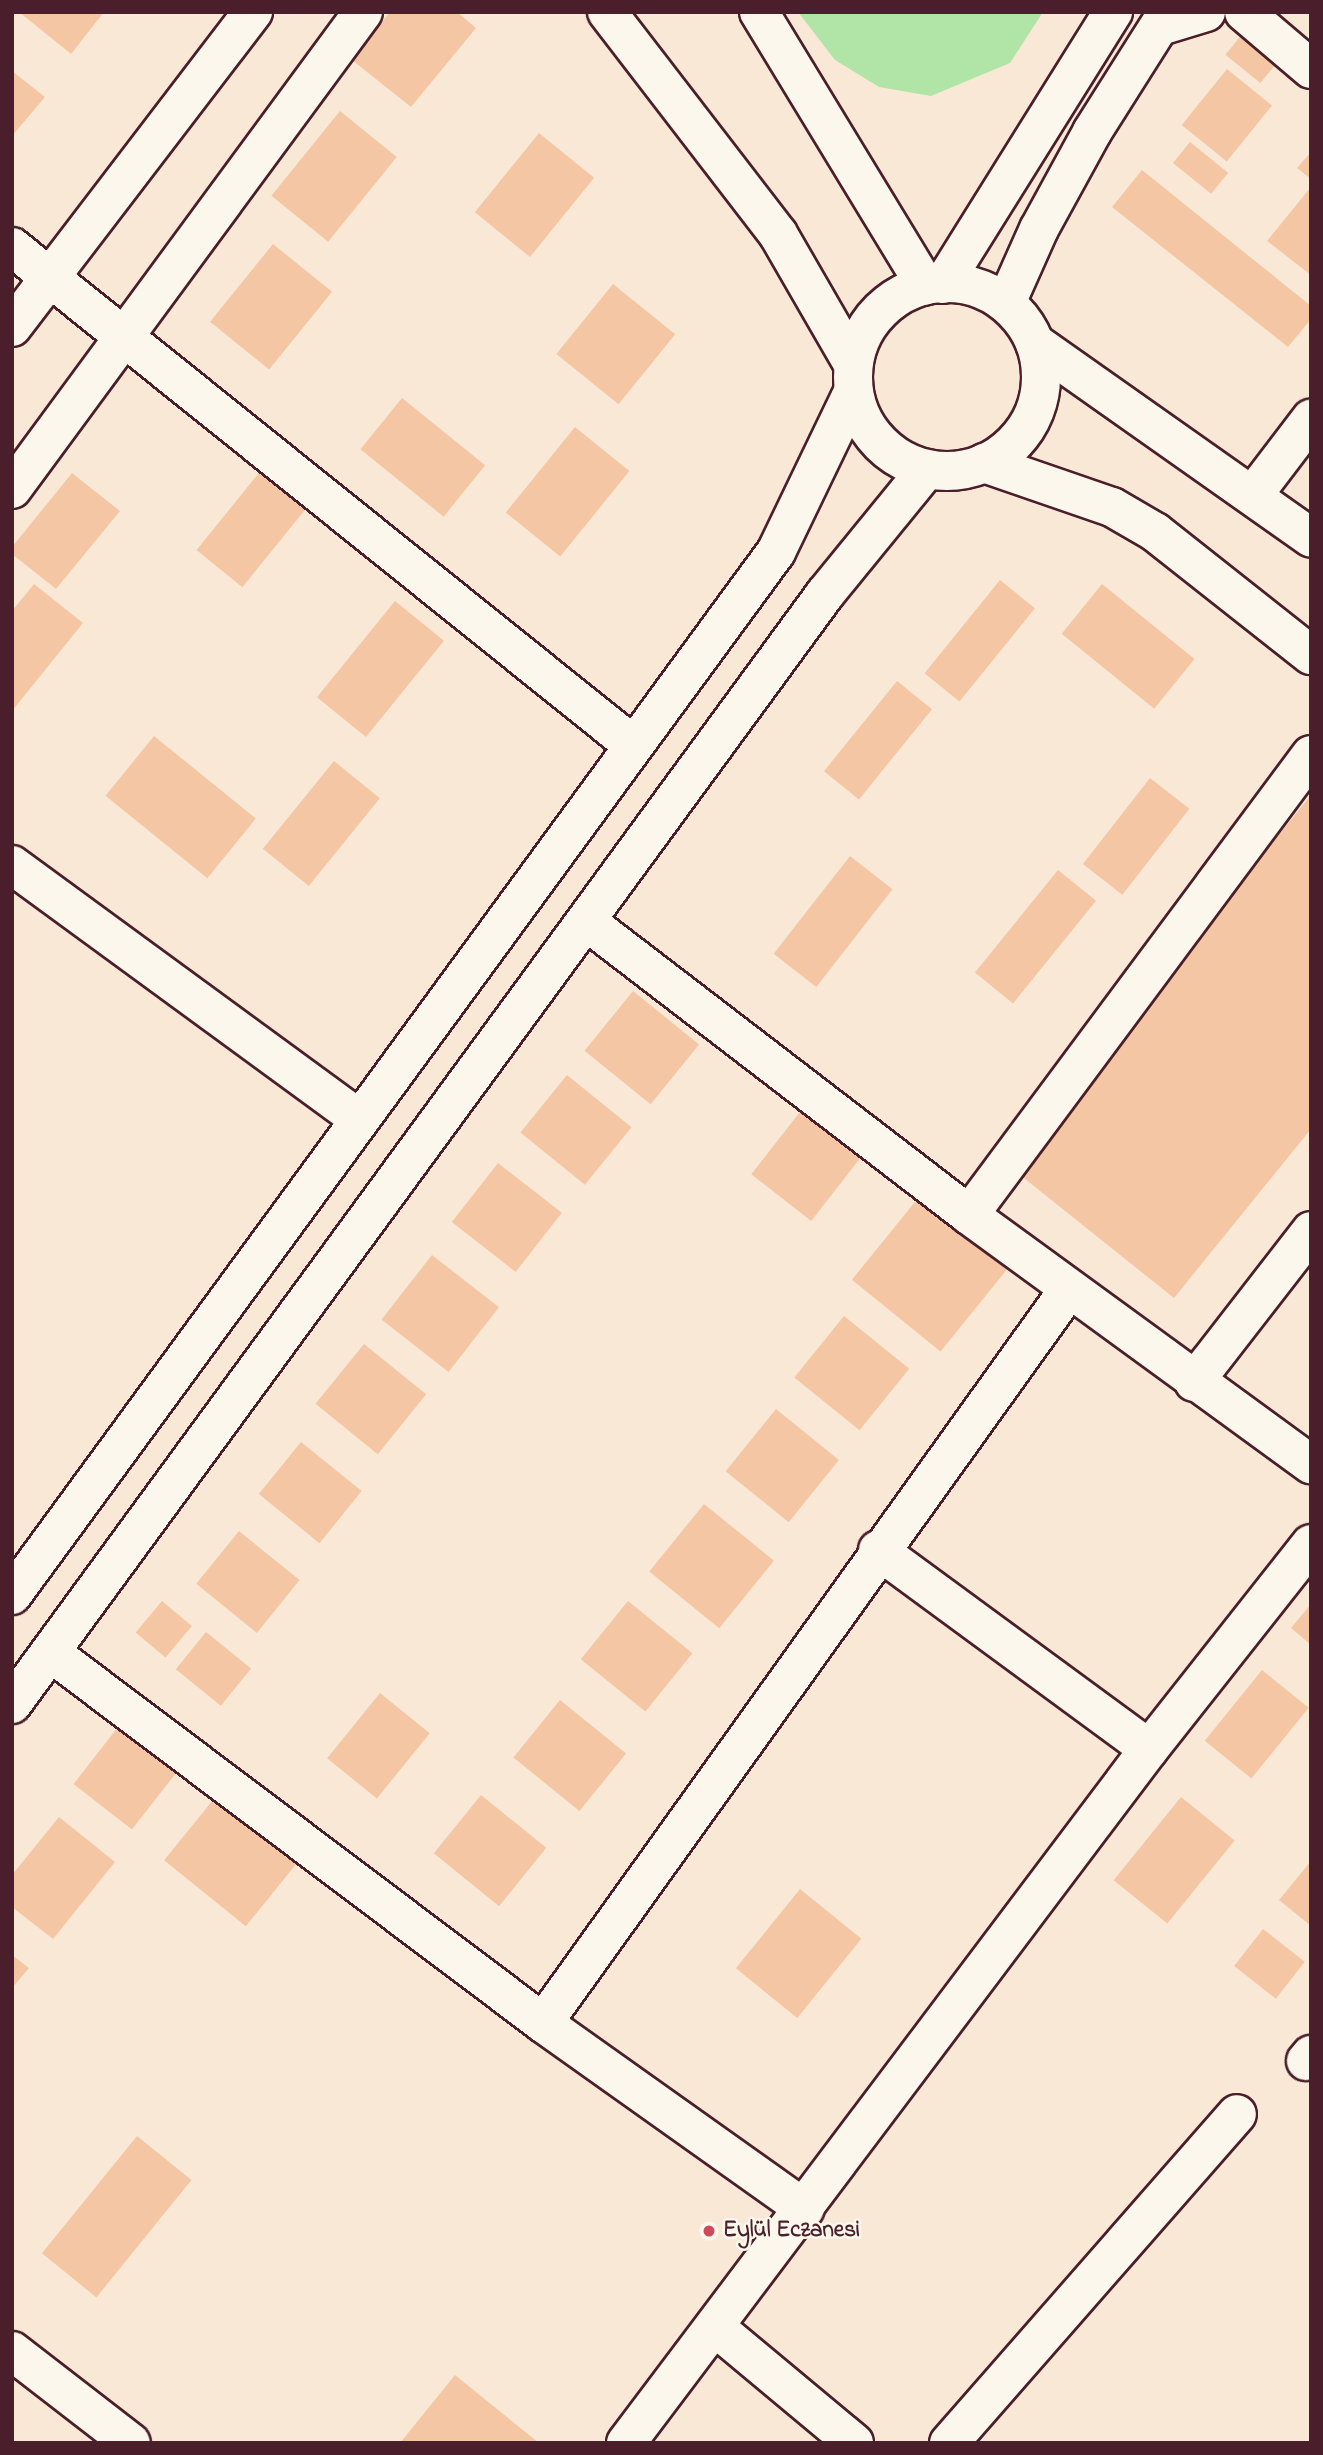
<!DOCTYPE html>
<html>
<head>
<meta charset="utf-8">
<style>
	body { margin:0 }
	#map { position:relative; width:1323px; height:2455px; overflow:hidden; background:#f9e8d6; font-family:"Indie Flower",sans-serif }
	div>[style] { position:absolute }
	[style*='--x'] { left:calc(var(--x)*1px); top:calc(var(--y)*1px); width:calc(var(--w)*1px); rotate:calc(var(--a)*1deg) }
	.green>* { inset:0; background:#b0e5a7 }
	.building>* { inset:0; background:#f5c6a4; transform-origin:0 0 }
	.roads { filter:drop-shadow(2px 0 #4a1f2b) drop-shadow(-2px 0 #4a1f2b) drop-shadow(0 2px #4a1f2b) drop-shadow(0 -2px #4a1f2b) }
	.minor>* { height:38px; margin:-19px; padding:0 19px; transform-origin:19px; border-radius:19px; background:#fbf7ec }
	.tertiary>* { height:38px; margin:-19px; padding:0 19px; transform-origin:19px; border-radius:19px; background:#fbf7ec }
	.tertiary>.ring { margin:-19px; padding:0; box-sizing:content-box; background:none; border:38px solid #fbf7ec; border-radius:50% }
	.secondary>* { height:38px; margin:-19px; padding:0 19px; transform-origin:19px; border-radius:19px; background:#fbf7ec }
	.dots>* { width:19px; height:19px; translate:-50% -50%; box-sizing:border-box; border:4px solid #fbf7ec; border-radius:50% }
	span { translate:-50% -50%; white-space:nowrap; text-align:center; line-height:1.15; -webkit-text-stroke:5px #fbf7ec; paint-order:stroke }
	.poi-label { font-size:23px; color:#4a1f2b; font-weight:700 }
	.left { translate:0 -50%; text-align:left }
	.frame { position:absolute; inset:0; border:14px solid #4a1f2b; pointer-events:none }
</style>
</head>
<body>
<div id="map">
	<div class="green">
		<div style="clip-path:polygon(798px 12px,1043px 12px,1010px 63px,931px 96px,879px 87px,835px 60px)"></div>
	</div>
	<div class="building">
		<div style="clip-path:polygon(19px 12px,104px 12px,71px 54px)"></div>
		<div style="clip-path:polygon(390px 12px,457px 12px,476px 28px,411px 107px,352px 60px)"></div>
		<div style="left:1243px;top:33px;width:45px;height:28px;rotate:39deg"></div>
		<div style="left:1227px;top:69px;width:58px;height:72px;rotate:39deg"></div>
		<div style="clip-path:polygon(12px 71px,45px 97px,12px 136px)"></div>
		<div style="left:340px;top:111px;width:73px;height:109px;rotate:39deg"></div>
		<div style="left:539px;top:133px;width:71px;height:102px;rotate:39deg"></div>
		<div style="left:1190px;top:142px;width:49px;height:27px;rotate:39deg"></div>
		<div style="clip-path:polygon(1311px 152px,1311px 179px,1297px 168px)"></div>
		<div style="clip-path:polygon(1142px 170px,1311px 306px,1311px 319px,1288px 347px,1112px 207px)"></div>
		<div style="clip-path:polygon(1311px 187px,1311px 275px,1267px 241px)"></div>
		<div style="left:273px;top:244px;width:76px;height:100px;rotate:39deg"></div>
		<div style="left:613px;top:284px;width:80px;height:90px;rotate:39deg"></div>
		<div style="left:402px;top:398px;width:107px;height:66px;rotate:39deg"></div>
		<div style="left:575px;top:427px;width:70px;height:110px;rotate:39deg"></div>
		<div style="left:267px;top:463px;width:59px;height:112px;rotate:39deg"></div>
		<div style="clip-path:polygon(72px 473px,120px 511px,56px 589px,12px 554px,12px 547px)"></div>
		<div style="left:1000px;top:580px;width:45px;height:120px;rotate:39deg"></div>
		<div style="clip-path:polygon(34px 584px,83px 623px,12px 711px,12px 611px)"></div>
		<div style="left:1102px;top:584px;width:119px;height:64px;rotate:39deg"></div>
		<div style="left:395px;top:601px;width:63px;height:124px;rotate:39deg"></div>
		<div style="left:897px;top:681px;width:45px;height:116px;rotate:39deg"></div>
		<div style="left:154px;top:736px;width:131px;height:77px;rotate:39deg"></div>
		<div style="left:334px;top:761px;width:59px;height:113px;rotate:39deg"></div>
		<div style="left:1150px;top:778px;width:50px;height:109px;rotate:38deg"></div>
		<div style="clip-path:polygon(1311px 795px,1311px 1129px,1174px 1298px,1010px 1167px)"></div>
		<div style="left:850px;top:856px;width:54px;height:124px;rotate:38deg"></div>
		<div style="left:1058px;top:870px;width:49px;height:132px;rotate:39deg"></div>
		<div style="left:633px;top:991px;width:85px;height:77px;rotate:39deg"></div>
		<div style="left:567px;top:1075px;width:83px;height:74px;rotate:39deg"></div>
		<div style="left:803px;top:1108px;width:76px;height:84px;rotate:38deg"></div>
		<div style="left:498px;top:1163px;width:81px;height:75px;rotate:38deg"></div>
		<div style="left:923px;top:1192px;width:114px;height:113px;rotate:39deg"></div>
		<div style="left:432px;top:1255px;width:85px;height:82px;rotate:38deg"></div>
		<div style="left:844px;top:1316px;width:84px;height:79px;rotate:39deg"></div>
		<div style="left:364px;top:1344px;width:80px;height:77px;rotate:39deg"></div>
		<div style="left:776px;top:1409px;width:81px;height:80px;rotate:39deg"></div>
		<div style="left:301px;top:1442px;width:78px;height:67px;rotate:39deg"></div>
		<div style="left:704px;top:1504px;width:90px;height:87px;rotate:39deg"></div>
		<div style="left:239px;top:1531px;width:78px;height:68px;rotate:39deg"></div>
		<div style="left:162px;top:1601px;width:39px;height:41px;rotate:40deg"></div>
		<div style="left:628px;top:1601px;width:83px;height:75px;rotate:39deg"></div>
		<div style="clip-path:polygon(1311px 1604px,1311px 1645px,1291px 1628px)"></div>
		<div style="left:206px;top:1632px;width:58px;height:48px;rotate:39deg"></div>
		<div style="left:1262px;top:1670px;width:60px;height:91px;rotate:39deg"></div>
		<div style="left:380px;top:1693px;width:64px;height:84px;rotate:39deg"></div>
		<div style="left:560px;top:1700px;width:85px;height:74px;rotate:39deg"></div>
		<div style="left:129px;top:1713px;width:74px;height:90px;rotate:38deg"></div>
		<div style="left:217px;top:1795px;width:105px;height:84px;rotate:39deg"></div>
		<div style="left:481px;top:1795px;width:84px;height:75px;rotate:39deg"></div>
		<div style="left:1181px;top:1797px;width:69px;height:107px;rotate:39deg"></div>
		<div style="clip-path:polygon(59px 1817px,115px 1862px,53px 1939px,12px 1907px,12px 1875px)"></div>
		<div style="clip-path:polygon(1311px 1861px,1311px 1926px,1279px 1900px)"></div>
		<div style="left:800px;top:1889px;width:79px;height:102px;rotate:39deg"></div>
		<div style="left:1263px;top:1929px;width:53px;height:47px;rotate:38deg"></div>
		<div style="clip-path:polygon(12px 1955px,29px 1968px,12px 1988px)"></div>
		<div style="left:137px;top:2136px;width:70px;height:151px;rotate:39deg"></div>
		<div style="clip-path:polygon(455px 2375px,539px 2443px,400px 2443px)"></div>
	</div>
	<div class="roads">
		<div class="minor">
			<div style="--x:1244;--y:12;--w:88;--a:40.4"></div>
			<div style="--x:1160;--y:26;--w:48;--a:-16.9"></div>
			<div style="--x:12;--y:247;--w:797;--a:38.74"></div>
			<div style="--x:12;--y:327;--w:397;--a:-52.6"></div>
			<div style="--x:12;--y:489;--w:592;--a:-53.65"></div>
			<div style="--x:1253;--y:495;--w:96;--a:-52.7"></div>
			<div style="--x:12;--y:865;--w:431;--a:36.2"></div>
			<div style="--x:586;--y:921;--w:483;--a:37.5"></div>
			<div style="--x:969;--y:1215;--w:423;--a:36.1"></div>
			<div style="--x:969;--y:1215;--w:573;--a:-53.37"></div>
			<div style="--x:1194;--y:1382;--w:191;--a:-52.2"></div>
			<div style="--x:878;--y:1550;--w:336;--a:36.3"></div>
			<div style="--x:50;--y:1652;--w:617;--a:36.96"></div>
			<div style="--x:543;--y:2023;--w:321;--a:35.4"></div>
			<div style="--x:543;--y:2023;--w:903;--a:-54.37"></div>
			<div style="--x:1306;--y:2061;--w:8;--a:-50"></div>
			<div style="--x:715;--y:2327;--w:181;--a:39.8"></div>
			<div style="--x:12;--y:2351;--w:150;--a:37.7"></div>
			<div style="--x:626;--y:2443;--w:869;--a:-53"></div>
			<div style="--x:1149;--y:1749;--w:261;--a:-51.7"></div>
			<div style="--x:949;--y:2443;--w:437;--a:-48.8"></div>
		</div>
		<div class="tertiary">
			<div style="--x:607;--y:12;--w:280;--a:52.4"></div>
			<div style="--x:778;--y:234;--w:150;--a:60"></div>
			<div style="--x:759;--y:12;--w:320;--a:58.7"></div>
			<div class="ring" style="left:853px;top:283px;width:150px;height:150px"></div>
			<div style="--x:943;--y:284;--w:321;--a:-58"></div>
			<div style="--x:1006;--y:303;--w:81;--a:-66"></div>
			<div style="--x:1039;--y:229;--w:111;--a:-61.3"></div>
			<div style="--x:1092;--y:132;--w:142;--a:-57.7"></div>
			<div style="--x:1035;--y:343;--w:338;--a:35.2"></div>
			<div style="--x:984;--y:463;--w:135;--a:19"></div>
			<div style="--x:1112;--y:507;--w:50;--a:30.2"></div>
			<div style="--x:1155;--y:532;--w:199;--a:38.3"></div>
		</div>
		<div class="secondary">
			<div style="--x:12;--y:1595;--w:1293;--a:-53.78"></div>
			<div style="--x:776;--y:552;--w:178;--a:-64.3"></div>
			<div style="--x:12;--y:1704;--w:1376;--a:-53.78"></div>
			<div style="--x:825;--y:594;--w:161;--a:-50.8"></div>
		</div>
	</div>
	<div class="dots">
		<div style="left:709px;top:2231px;background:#d1495b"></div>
	</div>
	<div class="poi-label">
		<span class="left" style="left:723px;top:2231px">Eylül Eczanesi</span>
	</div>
	<div class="frame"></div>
</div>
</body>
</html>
